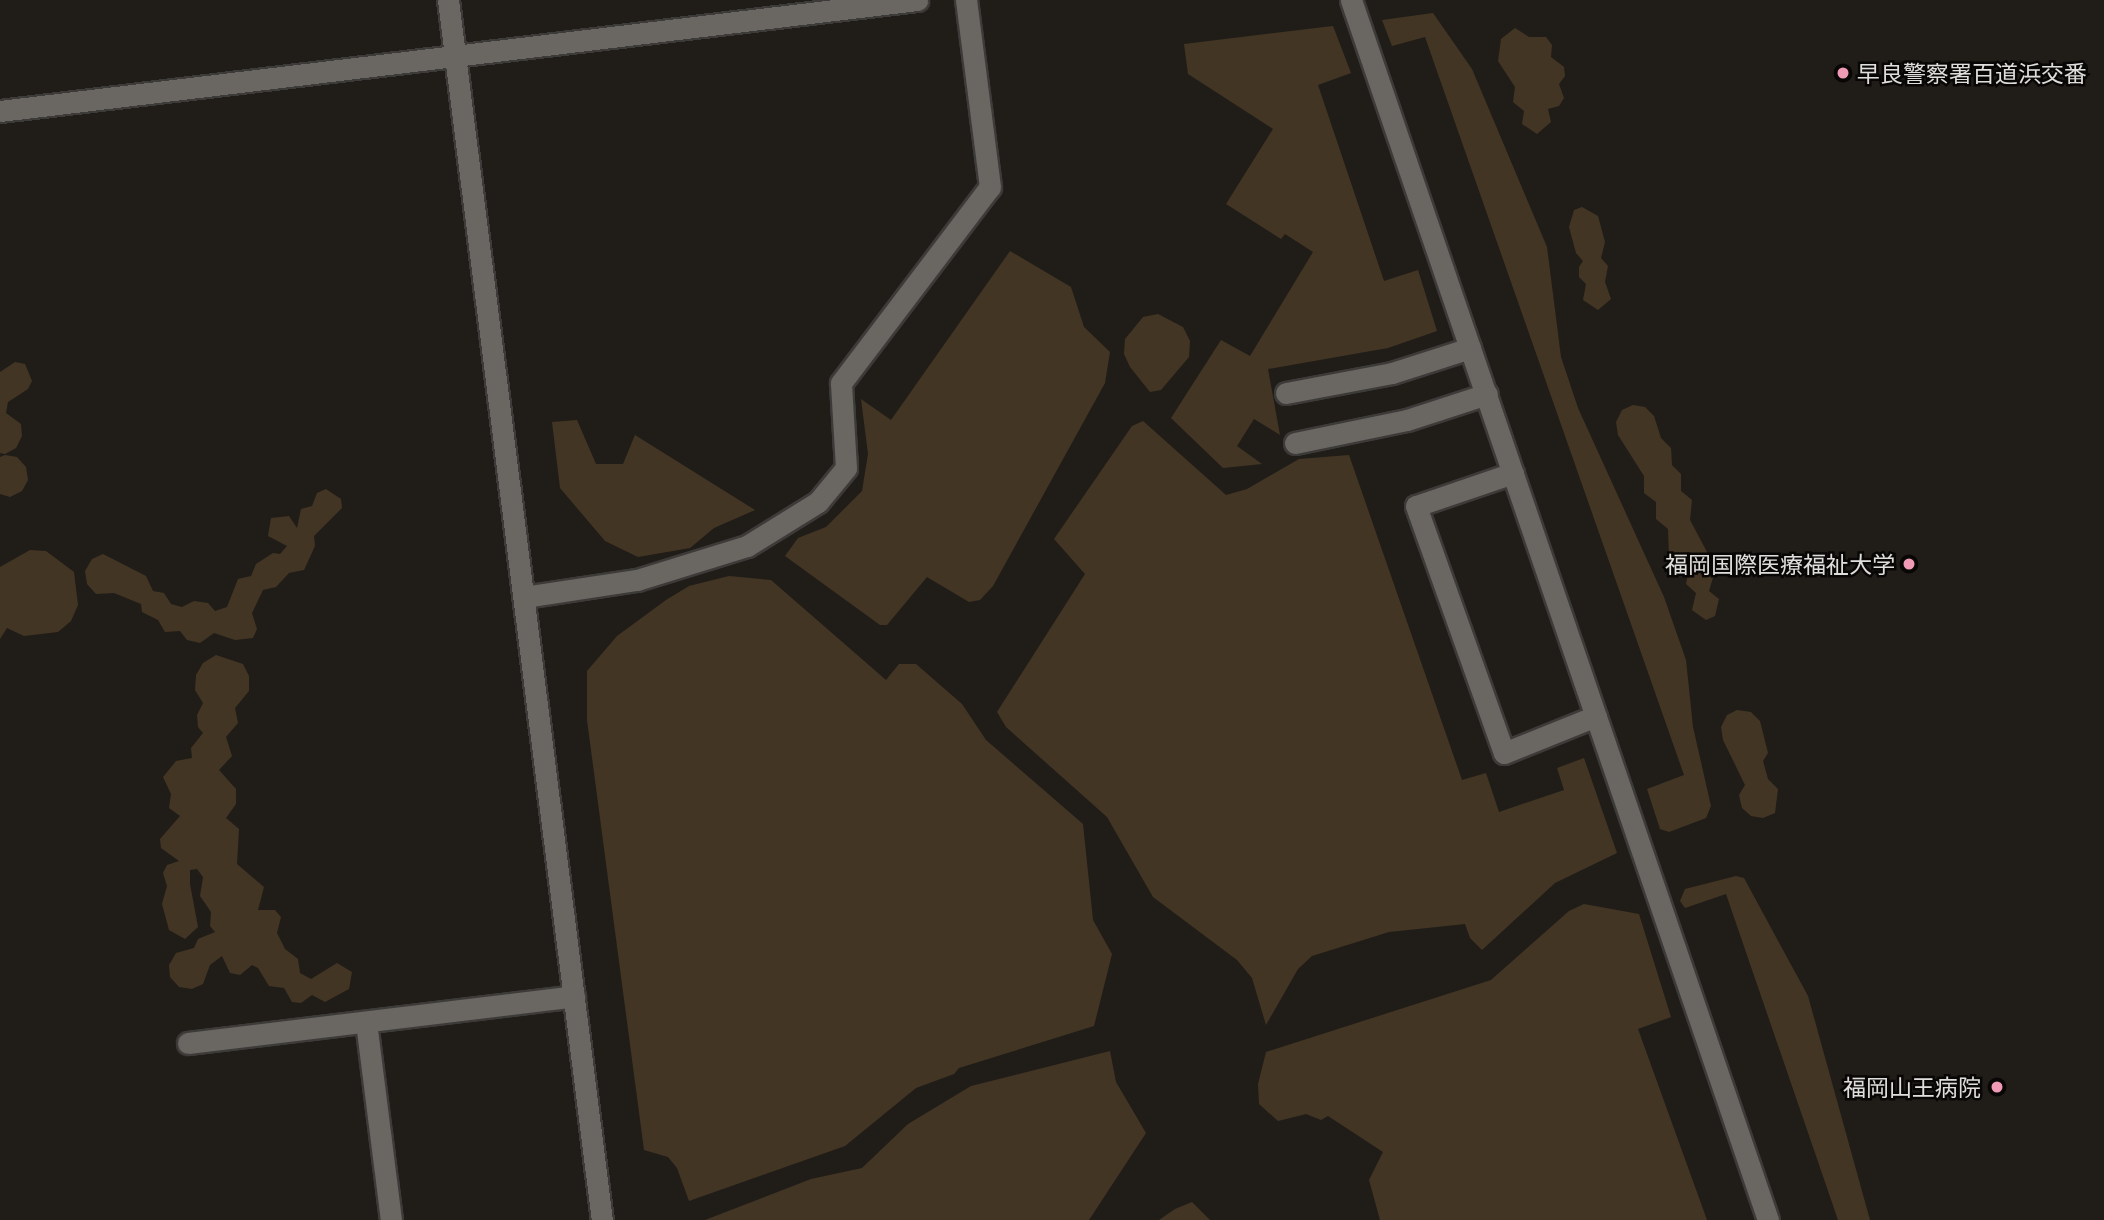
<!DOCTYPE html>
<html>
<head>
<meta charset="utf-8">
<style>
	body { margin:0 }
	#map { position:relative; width:2104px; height:1220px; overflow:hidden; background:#201d19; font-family:"Golos Text","Noto Sans JP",sans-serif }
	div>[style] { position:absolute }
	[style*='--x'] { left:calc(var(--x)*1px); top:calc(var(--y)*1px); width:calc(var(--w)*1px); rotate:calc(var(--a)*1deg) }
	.green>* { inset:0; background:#433523 }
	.roads { filter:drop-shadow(2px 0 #3d3b39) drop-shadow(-2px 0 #3d3b39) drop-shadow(0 2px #3d3b39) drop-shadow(0 -2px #3d3b39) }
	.minor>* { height:21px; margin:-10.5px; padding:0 10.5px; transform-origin:10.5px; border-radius:10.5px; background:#6a6762 }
	.dots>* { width:19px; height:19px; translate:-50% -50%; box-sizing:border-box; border:4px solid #090706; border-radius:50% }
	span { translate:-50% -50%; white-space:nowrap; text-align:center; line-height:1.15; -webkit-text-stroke:5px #090706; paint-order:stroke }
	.poi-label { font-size:23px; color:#e0dedc }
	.left { translate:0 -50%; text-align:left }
	.right { translate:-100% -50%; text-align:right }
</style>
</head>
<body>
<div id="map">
	<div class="green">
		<div style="clip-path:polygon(1433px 13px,1472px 69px,1547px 247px,1561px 357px,1578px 408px,1664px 597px,1686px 660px,1693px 727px,1711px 806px,1706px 818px,1669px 832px,1660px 829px,1647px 789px,1684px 775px,1425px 37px,1392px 46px,1382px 20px)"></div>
		<div style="clip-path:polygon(1333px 26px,1351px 73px,1318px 85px,1384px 281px,1418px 270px,1437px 331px,1388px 348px,1268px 369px,1280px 435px,1254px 419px,1237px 446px,1262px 464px,1223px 468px,1171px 418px,1221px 340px,1250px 356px,1313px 252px,1285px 234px,1281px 239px,1226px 204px,1273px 129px,1188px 74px,1184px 44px)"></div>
		<div style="clip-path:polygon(1515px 28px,1529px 37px,1546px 37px,1552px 45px,1551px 57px,1564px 67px,1565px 76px,1559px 84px,1564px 98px,1559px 106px,1548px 109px,1551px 122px,1537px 134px,1522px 124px,1524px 111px,1513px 102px,1515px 87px,1498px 61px,1501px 39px)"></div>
		<div style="clip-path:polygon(1582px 207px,1598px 216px,1605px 242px,1601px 258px,1608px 266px,1605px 282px,1611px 299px,1598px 310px,1583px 300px,1586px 284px,1579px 277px,1579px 267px,1583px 261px,1576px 253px,1569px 227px,1574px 210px)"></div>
		<div style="clip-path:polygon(1010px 251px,1071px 287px,1084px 327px,1110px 352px,1105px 383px,993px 586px,980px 600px,969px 602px,927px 577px,887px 625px,880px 625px,785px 556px,798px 538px,826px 527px,862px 491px,868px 454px,861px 399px,891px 420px)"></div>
		<div style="clip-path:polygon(1158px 314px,1183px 327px,1190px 341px,1189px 357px,1161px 390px,1150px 392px,1130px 367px,1124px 354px,1125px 339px,1143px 317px)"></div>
		<div style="clip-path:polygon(15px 362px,25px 364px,32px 381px,28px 389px,8px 402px,6px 413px,21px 424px,22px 436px,16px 448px,5px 454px,0 453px,0 372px)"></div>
		<div style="clip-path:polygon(1633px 405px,1645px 407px,1654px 416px,1661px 438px,1671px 448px,1672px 465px,1681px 474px,1681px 491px,1692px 500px,1690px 520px,1707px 552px,1700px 563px,1714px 574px,1709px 591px,1719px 599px,1715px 616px,1706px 620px,1692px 610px,1696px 593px,1686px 584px,1689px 569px,1677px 567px,1669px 558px,1668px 529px,1656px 519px,1656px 502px,1644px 493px,1644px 476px,1618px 435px,1616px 422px,1622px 410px)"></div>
		<div style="clip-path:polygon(577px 420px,596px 464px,623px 464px,635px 435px,755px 510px,714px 528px,690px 548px,638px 557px,605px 541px,560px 488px,552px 422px)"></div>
		<div style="clip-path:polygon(1143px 421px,1226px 495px,1247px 489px,1299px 459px,1349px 455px,1462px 780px,1486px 773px,1499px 812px,1564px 790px,1557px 768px,1584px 758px,1617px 853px,1555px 883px,1482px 950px,1470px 938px,1465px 924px,1389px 932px,1312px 956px,1298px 969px,1266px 1025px,1252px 978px,1237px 960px,1153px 897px,1107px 817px,1006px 727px,997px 712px,1085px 574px,1054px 539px,1132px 426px)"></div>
		<div style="clip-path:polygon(5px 455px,17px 457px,26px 467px,28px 480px,22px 491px,10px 497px,0 494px,0 457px)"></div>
		<div style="clip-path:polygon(326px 489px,341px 499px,342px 508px,314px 536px,315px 546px,304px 570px,289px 573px,276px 587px,263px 590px,252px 613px,257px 629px,253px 638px,235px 640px,214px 633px,200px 643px,187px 640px,180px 631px,165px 632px,158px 620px,142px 612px,141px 604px,114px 593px,96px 594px,87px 584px,85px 571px,92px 559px,103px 554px,146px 576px,153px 591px,164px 593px,171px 604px,182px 607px,194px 601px,208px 603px,215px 611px,227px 607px,238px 579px,251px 576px,256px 564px,273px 553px,280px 554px,287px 546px,268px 536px,271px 518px,289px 516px,297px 528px,301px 509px,312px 506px,317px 493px)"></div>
		<div style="clip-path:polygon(30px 550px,46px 551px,74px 572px,78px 605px,71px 621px,58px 632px,24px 636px,7px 628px,0 639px,0 567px)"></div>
		<div style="clip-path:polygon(729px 576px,771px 580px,886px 680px,899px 664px,916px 664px,962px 704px,986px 740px,1083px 824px,1093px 920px,1112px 954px,1094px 1026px,959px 1068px,954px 1074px,916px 1088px,845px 1146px,689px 1201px,677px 1168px,668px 1157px,644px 1150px,587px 720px,587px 671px,617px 636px,666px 600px,689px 586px)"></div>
		<div style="clip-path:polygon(216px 655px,243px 664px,249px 676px,249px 691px,235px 708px,238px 723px,226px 737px,232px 756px,219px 770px,236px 789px,236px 804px,226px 818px,239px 829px,237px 864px,264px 887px,258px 910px,275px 910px,281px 917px,277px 933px,285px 949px,298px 959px,300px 973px,311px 979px,337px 963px,352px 972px,349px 989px,325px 1002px,312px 995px,301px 1003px,292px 1002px,284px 988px,269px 986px,258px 968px,252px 965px,240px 975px,230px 973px,222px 956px,210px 965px,203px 984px,192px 989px,179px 987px,170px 977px,169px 965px,176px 953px,194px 948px,198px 939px,215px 932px,210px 926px,211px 912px,200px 896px,203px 877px,197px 869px,190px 870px,190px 884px,198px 927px,185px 939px,169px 930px,162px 904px,167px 886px,163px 873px,167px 865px,179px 861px,161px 848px,160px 839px,180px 816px,169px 808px,171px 794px,163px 777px,176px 761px,192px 758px,191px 748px,203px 733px,198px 727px,197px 715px,203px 703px,195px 690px,196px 675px,203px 663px)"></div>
		<div style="clip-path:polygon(1737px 710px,1751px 712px,1760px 721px,1768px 753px,1763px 761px,1768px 779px,1778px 789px,1775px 813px,1763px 818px,1751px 816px,1742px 808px,1739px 795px,1745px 785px,1723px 740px,1721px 727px,1727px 715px)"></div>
		<div style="clip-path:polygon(1736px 876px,1744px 878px,1808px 996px,1870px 1220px,1838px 1220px,1726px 894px,1685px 908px,1680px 901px,1685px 889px)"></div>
		<div style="clip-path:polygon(1584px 904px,1639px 914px,1671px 1017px,1638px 1029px,1707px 1220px,1380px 1220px,1369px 1180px,1383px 1152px,1328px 1116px,1321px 1120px,1306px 1114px,1278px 1121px,1259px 1104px,1258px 1084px,1266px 1052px,1491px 980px,1569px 911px)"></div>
		<div style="clip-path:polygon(1110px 1051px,1116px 1082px,1146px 1133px,1089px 1220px,705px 1220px,811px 1179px,862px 1168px,908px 1124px,971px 1086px)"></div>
		<div style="clip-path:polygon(1192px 1202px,1210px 1220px,1159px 1220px,1175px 1209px)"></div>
	</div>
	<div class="roads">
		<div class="minor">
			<div style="--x:448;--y:0;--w:1230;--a:82.81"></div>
			<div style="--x:1351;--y:0;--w:1289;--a:71.13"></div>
			<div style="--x:0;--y:111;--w:924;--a:-6.9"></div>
			<div style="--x:1286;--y:393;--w:108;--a:-10.7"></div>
			<div style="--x:1392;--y:373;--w:82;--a:-17.8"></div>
			<div style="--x:1295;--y:443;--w:114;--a:-11.6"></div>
			<div style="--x:1407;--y:420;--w:84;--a:-18"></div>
			<div style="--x:1513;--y:473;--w:102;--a:161.2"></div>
			<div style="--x:1416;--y:506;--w:262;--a:70.4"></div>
			<div style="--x:1504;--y:753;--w:99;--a:-21.9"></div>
			<div style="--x:524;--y:597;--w:114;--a:-8.6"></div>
			<div style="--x:637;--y:580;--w:115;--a:-17.2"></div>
			<div style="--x:747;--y:546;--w:84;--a:-31.8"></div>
			<div style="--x:818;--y:502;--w:44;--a:-50.5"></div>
			<div style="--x:846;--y:468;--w:85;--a:-93.4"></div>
			<div style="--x:841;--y:383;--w:246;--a:-52.8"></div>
			<div style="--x:990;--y:187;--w:189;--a:-97.3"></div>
			<div style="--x:366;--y:1022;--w:200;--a:82.8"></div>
			<div style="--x:188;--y:1043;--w:389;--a:-6.9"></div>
		</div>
	</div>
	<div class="dots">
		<div style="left:1843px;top:73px;background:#f09ab5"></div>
		<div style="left:1909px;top:564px;background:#f09ab5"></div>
		<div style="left:1997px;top:1087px;background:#f09ab5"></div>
	</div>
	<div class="poi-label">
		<span class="left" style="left:1857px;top:73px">早良警察署百道浜交番</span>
		<span class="right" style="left:1895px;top:564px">福岡国際医療福祉大学</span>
		<span class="right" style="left:1981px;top:1087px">福岡山王病院</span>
	</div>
</div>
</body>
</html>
